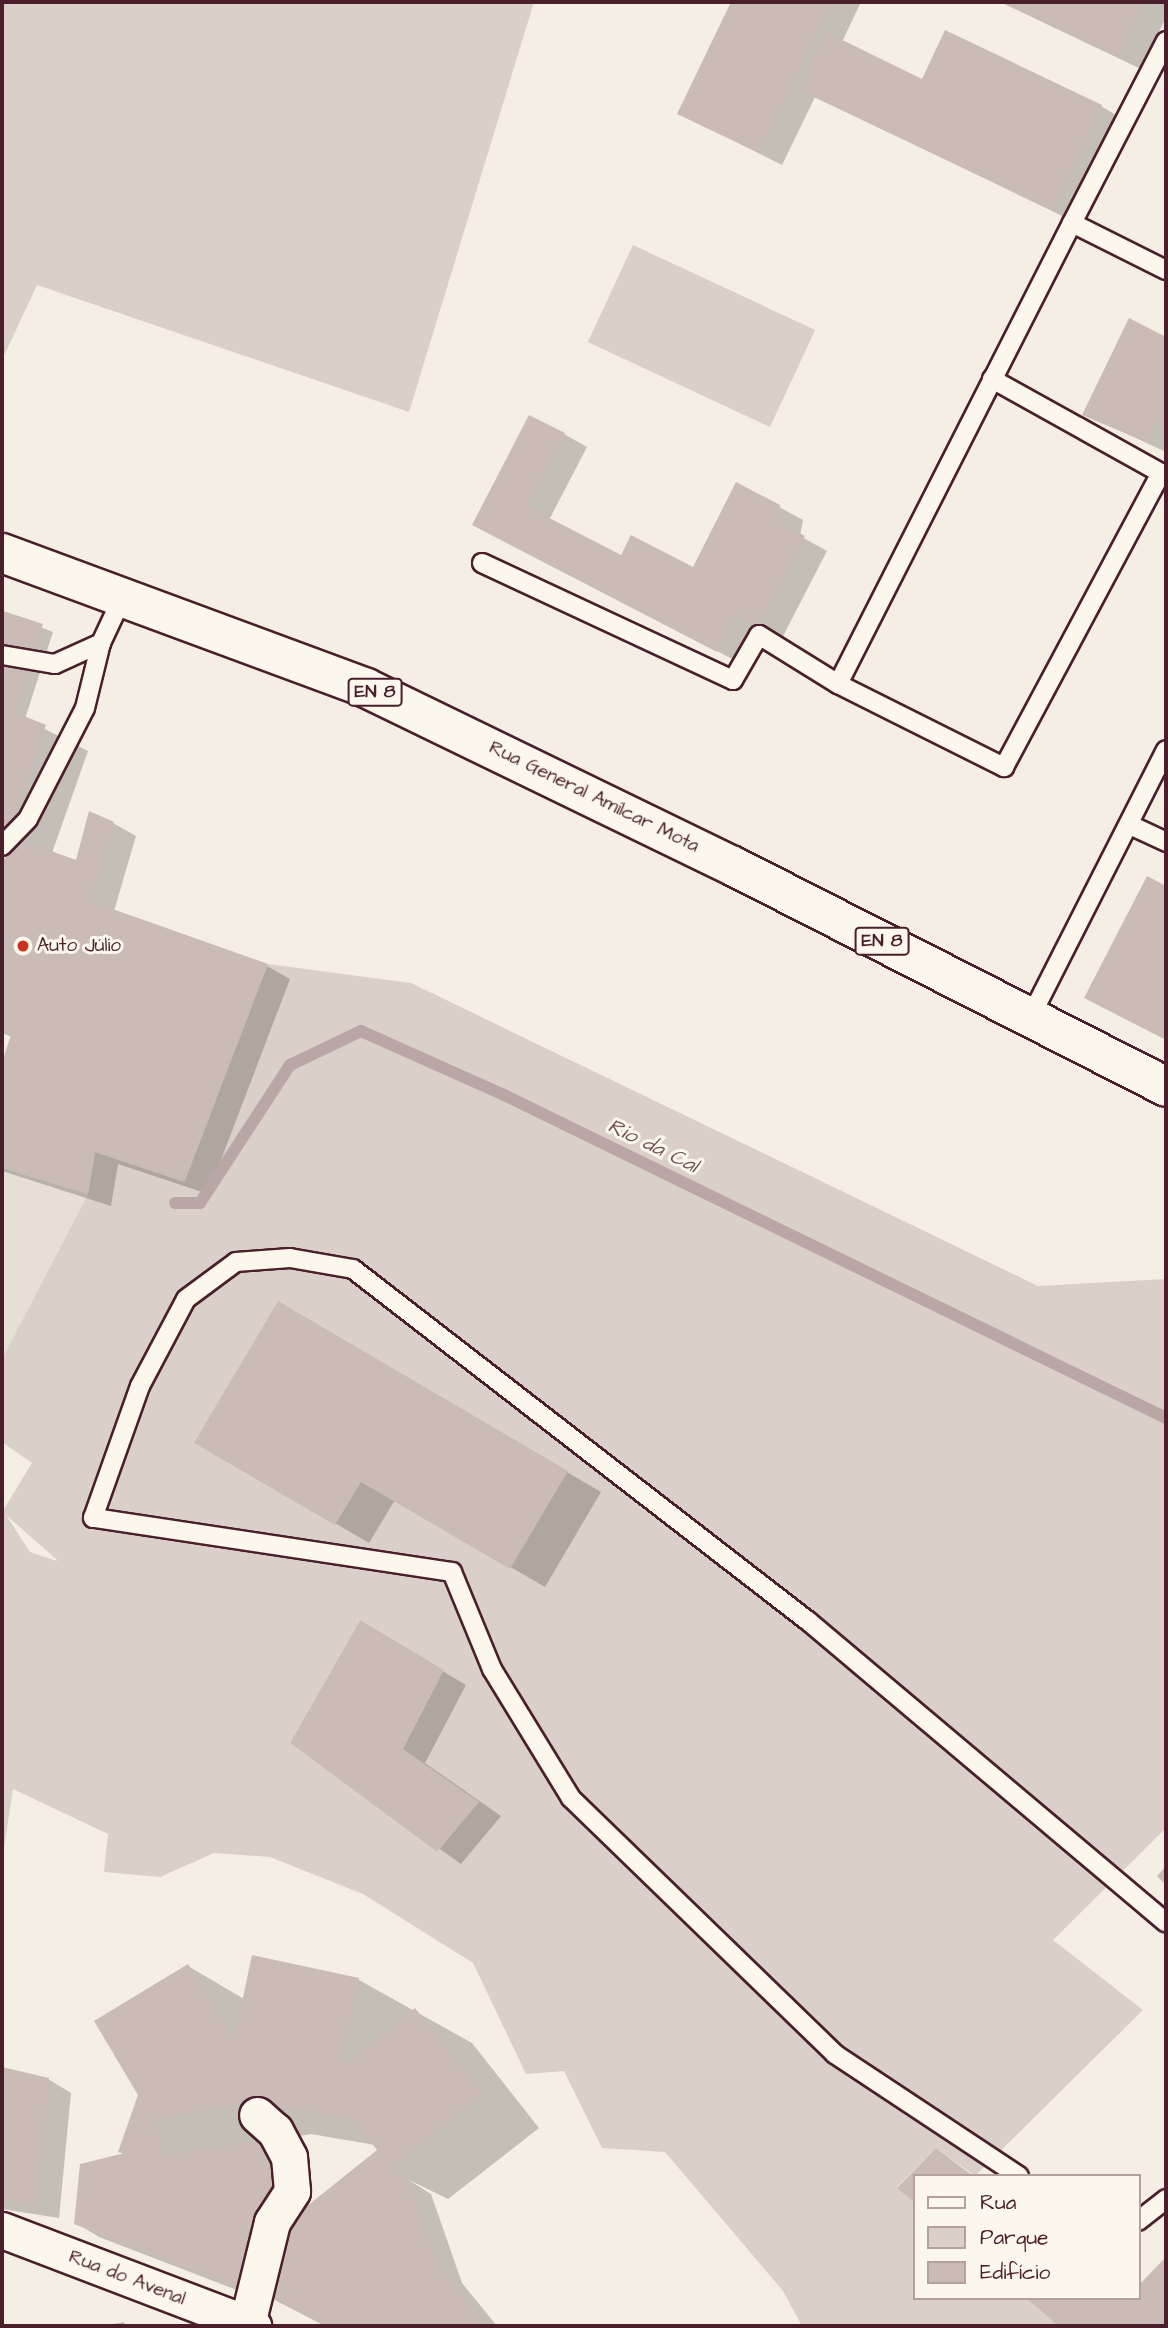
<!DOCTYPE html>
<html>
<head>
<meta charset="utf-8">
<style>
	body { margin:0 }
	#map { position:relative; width:1168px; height:2328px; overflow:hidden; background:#f4eee4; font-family:"Architects Daughter",sans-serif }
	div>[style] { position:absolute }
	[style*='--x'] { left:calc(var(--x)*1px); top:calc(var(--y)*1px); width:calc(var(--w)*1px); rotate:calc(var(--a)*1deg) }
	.built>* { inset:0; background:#e7dfd6 }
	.green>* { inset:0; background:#dbd0c9; transform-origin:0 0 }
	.shadow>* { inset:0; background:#0003 }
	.stream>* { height:12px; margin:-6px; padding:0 6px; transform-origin:6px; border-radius:6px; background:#baa7a5 }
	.building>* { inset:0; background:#cabbb6 }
	.roads { filter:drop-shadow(2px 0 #4a1f2b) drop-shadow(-2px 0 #4a1f2b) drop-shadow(0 2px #4a1f2b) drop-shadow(0 -2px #4a1f2b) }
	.lane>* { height:18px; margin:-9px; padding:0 9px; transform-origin:9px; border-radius:9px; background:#fbf7ec }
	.street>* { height:35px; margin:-17.5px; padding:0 17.5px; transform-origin:17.5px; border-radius:17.5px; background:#fbf7ec }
	.primary>* { height:38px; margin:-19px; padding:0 19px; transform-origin:19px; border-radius:19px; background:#fbf7ec }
	.dots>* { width:19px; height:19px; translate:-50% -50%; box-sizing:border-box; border:4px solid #fbf7ec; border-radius:50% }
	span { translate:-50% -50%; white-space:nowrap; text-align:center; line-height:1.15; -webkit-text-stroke:6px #fbf7ec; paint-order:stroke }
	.shield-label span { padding:2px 5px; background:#fbf7ec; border:2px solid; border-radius:5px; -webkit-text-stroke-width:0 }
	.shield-label { font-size:18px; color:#4a1f2b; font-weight:700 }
	.street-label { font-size:19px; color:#4a1f2b }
	.poi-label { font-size:19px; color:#4a1f2b }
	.left { translate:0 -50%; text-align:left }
	.water-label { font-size:21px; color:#714f56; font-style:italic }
	.frame { position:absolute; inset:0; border:4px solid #4a1f2b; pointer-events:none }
	.legend { position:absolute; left:913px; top:2174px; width:228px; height:126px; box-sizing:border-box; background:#fbf7ec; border:2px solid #b4a19f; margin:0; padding:9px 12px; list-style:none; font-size:21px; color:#4a1f2b }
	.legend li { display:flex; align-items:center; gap:14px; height:35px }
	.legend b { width:35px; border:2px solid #b4a19f }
</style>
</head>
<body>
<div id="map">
	<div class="built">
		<div style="clip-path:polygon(2px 1168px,88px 1194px,2px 1359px)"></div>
	</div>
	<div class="green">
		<div style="clip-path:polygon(2px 2px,534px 2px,409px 412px,37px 285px,2px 360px)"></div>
		<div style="left:633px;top:245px;width:201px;height:107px;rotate:25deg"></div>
		<div style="clip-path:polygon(evenodd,268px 964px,411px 983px,1038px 1286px,1166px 1279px,1166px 1828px,1053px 1940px,1143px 2010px,975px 2176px,936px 2148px,897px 2187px,914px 2202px,914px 2298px,1026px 2298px,1058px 2326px,802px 2326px,783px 2291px,665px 2152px,602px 2148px,564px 2071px,526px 2074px,473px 1963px,363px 1894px,270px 1857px,214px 1853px,160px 1877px,104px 1872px,108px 1834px,13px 1789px,2px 1861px,2px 1512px,32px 1463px,2px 1442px,2px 1359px,88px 1194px,95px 1152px,185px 1181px,268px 964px,6px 1515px,57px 1560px,57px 1561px,30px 1552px,6px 1515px,268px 964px,360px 1620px,403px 1749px,470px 1812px,437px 1852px,290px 1743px,360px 1620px)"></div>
	</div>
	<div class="shadow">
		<div style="clip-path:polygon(733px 2px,861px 2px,842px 42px,923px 81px,1101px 106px,1124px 120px,1075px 222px,815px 97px,782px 165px,679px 113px)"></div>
		<div style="clip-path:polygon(1000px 2px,1166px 2px,1166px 17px,1141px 69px)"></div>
		<div style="clip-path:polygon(1129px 320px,1166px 339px,1166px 452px,1084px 414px)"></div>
		<div style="clip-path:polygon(564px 434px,587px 447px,549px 520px,621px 558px,693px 569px,779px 507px,803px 520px,800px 536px,827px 551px,782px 638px,760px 626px,740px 663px,497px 537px)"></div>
		<div style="clip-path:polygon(4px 613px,53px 632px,25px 719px,88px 751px,52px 853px,77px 863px,113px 823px,136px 836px,114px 911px,267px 966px,290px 979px,208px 1194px,118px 1164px,111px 1206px,2px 1171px,2px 1072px,14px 1038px,2px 1033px,2px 870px,13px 840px,2px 836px)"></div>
		<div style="clip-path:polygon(1148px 878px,1166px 888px,1166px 1039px,1110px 1010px)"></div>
		<div style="clip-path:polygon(279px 1303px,601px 1492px,545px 1587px,395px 1500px,369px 1543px,196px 1442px)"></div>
		<div style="clip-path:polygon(384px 1636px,466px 1685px,425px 1763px,501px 1816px,461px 1864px,292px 1743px)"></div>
		<div style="clip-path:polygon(evenodd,253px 1957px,359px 1980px,472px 2043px,539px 2128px,448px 2199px,407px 2179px,431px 2194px,462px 2283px,497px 2326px,326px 2326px,270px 2296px,268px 2302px,99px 2237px,76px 2223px,125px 2155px,120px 2152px,188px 1966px,244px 1999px,253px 1957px,311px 2134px,375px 2145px,379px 2150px,309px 2207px,300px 2202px,283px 2157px,259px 2143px,311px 2134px)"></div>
		<div style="clip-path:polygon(2px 2069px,48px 2079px,71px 2093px,59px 2218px,2px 2209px)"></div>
		<div style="clip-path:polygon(1166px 2260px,1166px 2326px,1061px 2326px,1028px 2298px,1138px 2298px,1138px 2289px)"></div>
	</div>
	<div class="stream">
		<div style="--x:175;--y:1203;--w:25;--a:0"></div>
		<div style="--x:200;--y:1203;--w:165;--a:-56.9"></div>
		<div style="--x:290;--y:1065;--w:79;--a:-25.6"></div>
		<div style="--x:361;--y:1031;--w:154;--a:24.1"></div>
		<div style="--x:502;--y:1094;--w:739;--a:26.01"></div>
	</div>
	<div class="building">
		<div style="clip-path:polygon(731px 2px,832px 2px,759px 153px,677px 114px)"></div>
		<div style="clip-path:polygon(1002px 2px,1144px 2px,1118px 57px)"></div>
		<div style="clip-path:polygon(945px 30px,1102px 105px,1052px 210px,799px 90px,826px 32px,922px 79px)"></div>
		<div style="clip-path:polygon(1129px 318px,1166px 337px,1166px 421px,1159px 418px,1146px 442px,1082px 415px)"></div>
		<div style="clip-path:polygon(529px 415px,565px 433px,526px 506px,621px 555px,631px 535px,693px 567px,736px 482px,780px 505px,778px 522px,805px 536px,758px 626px,736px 614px,717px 652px,472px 525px)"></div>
		<div style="clip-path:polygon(3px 611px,43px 624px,14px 712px,46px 725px,9px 830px,2px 828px)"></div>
		<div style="clip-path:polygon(89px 811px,114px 822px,90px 901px,268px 964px,184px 1182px,95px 1152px,88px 1194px,2px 1168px,2px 1062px,12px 1032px,2px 1028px,2px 865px,12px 837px,76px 860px)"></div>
		<div style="clip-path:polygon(1147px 876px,1166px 886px,1166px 1040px,1084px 998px)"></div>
		<div style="clip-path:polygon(278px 1301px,568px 1471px,510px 1569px,361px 1482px,335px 1525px,194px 1443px)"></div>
		<div style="clip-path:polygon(360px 1620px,444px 1670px,403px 1749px,479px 1802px,437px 1852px,290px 1743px)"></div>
		<div style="clip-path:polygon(1166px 1866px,1166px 1885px,1157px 1876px)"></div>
		<div style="clip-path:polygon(252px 1955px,359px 1978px,341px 2062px,347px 2062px,415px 2008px,483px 2094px,391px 2168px,408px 2179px,439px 2268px,486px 2326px,325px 2326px,261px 2293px,296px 2198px,306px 2207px,377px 2150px,353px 2119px,252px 2102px,156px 2119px,162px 2155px,260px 2141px,280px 2194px,245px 2290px,74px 2224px,80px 2164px,125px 2153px,118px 2152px,138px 2095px,94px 2021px,188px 1964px,234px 2040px)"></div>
		<div style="clip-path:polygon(2px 2067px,49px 2078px,37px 2206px,2px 2200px)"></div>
		<div style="clip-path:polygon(936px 2148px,973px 2176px,914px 2176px,914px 2202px,897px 2188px)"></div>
		<div style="clip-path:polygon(1166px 2257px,1166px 2326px,1058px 2326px,1026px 2298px,1138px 2298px,1138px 2286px)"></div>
		<div style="clip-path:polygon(124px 2322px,125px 2326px,109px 2326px,108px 2325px)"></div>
	</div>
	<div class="roads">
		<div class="lane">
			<div style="--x:1166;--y:41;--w:205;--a:117.3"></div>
			<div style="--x:1072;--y:223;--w:105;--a:26.6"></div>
			<div style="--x:1072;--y:223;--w:517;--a:116.91"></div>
			<div style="--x:838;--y:684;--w:186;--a:26.6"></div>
			<div style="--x:1004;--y:767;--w:333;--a:-61.9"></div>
			<div style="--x:1161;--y:473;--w:6;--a:31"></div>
			<div style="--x:992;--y:379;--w:193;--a:29.1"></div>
			<div style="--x:482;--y:563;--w:277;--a:25"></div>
			<div style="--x:733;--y:680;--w:52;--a:-60"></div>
			<div style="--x:759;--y:635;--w:93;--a:31.8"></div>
			<div style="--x:2;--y:655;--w:54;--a:9.6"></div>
			<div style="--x:55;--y:664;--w:51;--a:-24.5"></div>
			<div style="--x:1130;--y:825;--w:40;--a:25"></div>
			<div style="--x:2;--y:846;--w:37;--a:-46"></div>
			<div style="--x:28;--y:819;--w:125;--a:-62.8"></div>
			<div style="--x:85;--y:708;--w:67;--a:-76.2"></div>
			<div style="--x:101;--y:643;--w:52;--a:-64.9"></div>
			<div style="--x:1031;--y:1016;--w:298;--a:-63.1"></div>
			<div style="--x:1019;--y:2176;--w:221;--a:-146.5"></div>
			<div style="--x:835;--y:2054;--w:368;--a:-135.9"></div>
			<div style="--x:571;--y:1798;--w:151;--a:-121.5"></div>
			<div style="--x:492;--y:1669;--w:105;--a:-112.4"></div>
			<div style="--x:452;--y:1572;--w:363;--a:-171.4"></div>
			<div style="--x:93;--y:1518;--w:140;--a:-70.4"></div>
			<div style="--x:140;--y:1386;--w:98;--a:-62.1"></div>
			<div style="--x:186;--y:1299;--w:62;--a:-36.5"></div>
			<div style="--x:236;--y:1262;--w:54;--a:-4.2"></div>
			<div style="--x:290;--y:1258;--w:64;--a:9.9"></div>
			<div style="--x:353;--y:1269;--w:575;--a:37.73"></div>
			<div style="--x:808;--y:1621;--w:468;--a:40.1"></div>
			<div style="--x:1138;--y:2221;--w:36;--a:-38"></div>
		</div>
		<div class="street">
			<div style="--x:2;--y:2230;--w:269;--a:20.9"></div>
			<div style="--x:247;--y:2324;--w:105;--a:-76.2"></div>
			<div style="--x:272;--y:2222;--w:37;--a:-57"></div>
			<div style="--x:292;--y:2191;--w:34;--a:-95"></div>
			<div style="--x:289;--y:2157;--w:30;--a:-118"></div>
			<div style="--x:275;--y:2131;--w:24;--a:-138"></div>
		</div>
		<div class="primary">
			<div style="--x:2;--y:553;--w:388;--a:20.3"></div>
			<div style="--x:366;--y:688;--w:408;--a:25.9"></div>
			<div style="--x:733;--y:866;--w:486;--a:27"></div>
		</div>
	</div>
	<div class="dots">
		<div style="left:23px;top:946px;background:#c8321e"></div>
	</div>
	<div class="shield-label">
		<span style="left:375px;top:692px">EN 8</span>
		<span style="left:882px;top:941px">EN 8</span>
	</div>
	<div class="street-label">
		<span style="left:594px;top:797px;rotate:26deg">Rua General Amílcar Mota</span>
		<span style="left:127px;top:2278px;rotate:21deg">Rua do Avenal</span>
	</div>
	<div class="poi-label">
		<span class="left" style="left:37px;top:946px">Auto Júlio</span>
	</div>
	<div class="water-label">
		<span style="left:653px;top:1146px;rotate:26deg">Rio da Cal</span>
	</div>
	<div class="frame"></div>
	<ul class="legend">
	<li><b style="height:9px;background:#fbf7ec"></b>Rua</li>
	<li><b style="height:19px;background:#dbd0c9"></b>Parque</li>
	<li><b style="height:19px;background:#cabbb6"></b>Edifício</li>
	</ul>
</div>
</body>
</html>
